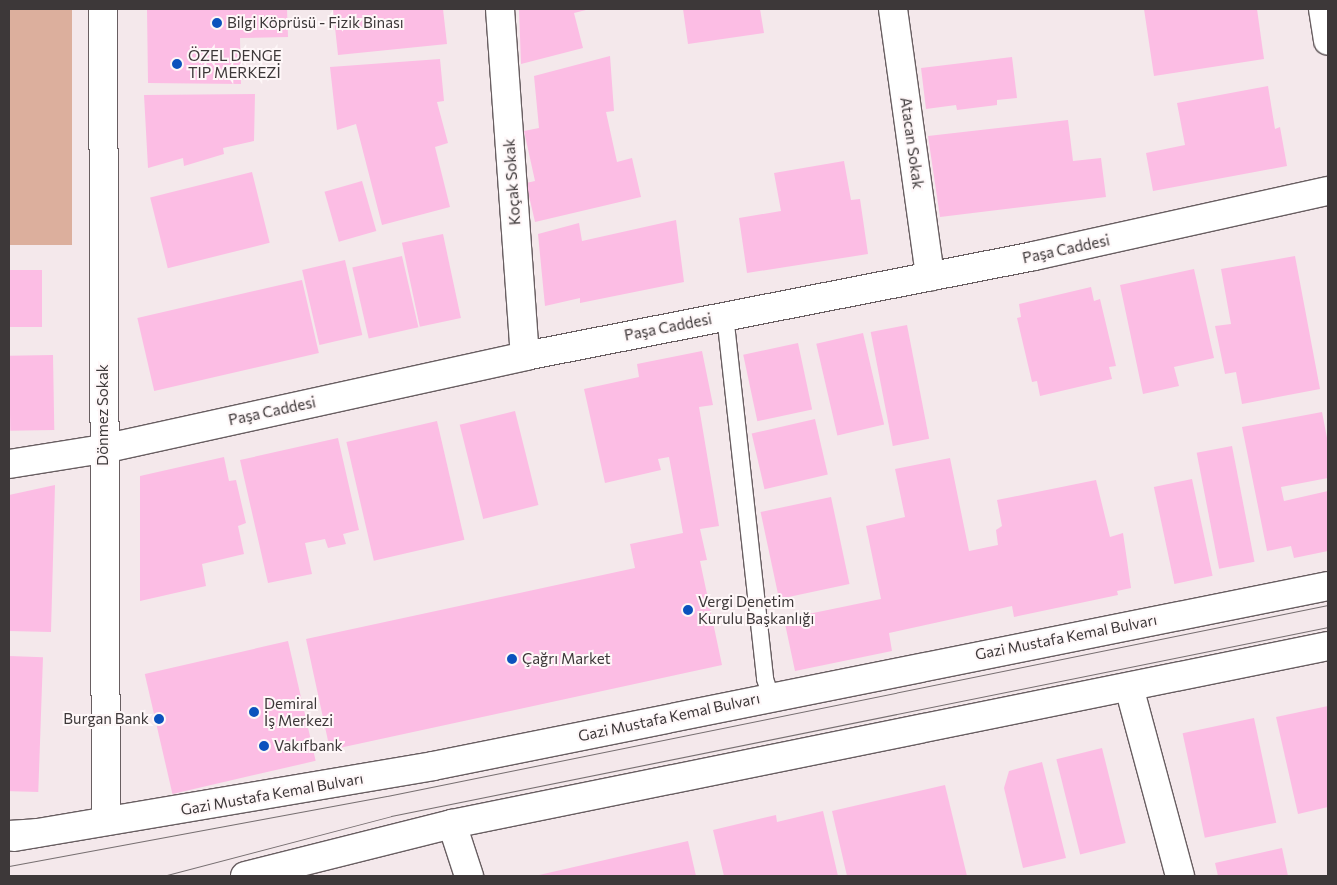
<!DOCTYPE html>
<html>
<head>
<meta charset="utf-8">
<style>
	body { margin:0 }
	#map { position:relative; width:1337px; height:885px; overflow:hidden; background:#f4e8eb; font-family:Commissioner,sans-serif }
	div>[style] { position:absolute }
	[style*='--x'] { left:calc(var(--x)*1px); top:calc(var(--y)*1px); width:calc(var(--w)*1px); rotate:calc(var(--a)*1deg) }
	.green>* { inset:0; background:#dcaf9d; transform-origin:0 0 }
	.building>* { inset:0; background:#fcbde4; transform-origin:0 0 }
	.roads { filter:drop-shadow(1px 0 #685e61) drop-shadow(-1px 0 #685e61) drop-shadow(0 1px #685e61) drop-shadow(0 -1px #685e61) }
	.service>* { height:16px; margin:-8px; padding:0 8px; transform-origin:8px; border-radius:8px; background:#fff }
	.minor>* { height:28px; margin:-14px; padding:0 14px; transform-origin:14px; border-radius:14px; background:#fff }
	.tertiary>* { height:28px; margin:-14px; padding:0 14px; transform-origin:14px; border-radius:14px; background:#fff }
	.primary>* { height:28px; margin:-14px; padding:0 14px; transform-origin:14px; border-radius:14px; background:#fff }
	.trunk>* { height:28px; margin:-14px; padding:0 14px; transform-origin:14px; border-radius:14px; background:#fff }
	.tram>* { height:1px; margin:-0.5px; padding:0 0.5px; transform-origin:0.5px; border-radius:0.5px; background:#776f71 }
	.dots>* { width:14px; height:14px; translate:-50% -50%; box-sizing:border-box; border:2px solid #fef7f8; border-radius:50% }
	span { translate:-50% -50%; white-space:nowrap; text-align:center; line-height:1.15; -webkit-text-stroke:4px #fef7f8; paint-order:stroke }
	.poi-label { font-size:15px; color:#3d3839 }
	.left { translate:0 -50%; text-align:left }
	.right { translate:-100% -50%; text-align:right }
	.street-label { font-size:15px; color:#3d3839 }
	.frame { position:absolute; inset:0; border:10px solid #3d3839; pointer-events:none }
</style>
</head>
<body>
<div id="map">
	<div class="green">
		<div style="left:9px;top:9px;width:63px;height:236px"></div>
	</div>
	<div class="building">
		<div style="clip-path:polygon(147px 9px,287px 9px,288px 37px,240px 38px,241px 84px,148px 83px)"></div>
		<div style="clip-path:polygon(333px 9px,443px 9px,447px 44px,338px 55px)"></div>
		<div style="clip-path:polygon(519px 9px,590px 9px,574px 13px,583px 48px,521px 64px)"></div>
		<div style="clip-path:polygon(683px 9px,760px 9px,764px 33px,688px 44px)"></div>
		<div style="clip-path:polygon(1144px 9px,1257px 9px,1264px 59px,1154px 76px)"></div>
		<div style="clip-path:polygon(610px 56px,614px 111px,606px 112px,617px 162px,632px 158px,641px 197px,535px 222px,526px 183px,535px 181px,524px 131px,539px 128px,534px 76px)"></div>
		<div style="clip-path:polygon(1012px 57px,1017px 98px,997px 100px,997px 105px,957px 110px,956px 105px,926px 109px,921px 68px)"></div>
		<div style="clip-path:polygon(440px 59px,444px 101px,437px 102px,448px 143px,435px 147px,450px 207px,382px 225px,356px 124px,337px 130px,330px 67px)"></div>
		<div style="clip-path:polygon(1268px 86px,1275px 129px,1280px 127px,1287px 166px,1153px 191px,1146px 153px,1185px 145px,1177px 103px)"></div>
		<div style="clip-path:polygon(255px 94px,254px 141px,223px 148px,224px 154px,184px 166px,183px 158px,148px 168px,144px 95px)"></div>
		<div style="clip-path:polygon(1068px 120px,1073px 161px,1101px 158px,1106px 197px,940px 217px,928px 136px)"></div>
		<div style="clip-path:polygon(844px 161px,851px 200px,860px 199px,868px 254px,747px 273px,739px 218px,781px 211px,774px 173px)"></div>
		<div style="left:252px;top:172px;width:73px;height:105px;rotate:76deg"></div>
		<div style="left:362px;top:181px;width:52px;height:39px;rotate:74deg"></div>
		<div style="clip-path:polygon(676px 220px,684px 282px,580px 303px,580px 298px,545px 306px,538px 234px,579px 223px,582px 241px)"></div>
		<div style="left:443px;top:234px;width:86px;height:42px;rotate:78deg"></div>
		<div style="left:402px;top:256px;width:73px;height:51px;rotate:77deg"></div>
		<div style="clip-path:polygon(1295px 256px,1320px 389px,1242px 404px,1236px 372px,1225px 374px,1215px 326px,1231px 324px,1221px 269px)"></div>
		<div style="left:345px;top:260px;width:77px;height:44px;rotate:77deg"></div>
		<div style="clip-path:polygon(1194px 269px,1214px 358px,1174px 367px,1179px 386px,1143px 394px,1120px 285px)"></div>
		<div style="left:9px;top:270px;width:33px;height:57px"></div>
		<div style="left:302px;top:280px;width:75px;height:169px;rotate:77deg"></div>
		<div style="clip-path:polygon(1091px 287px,1094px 301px,1100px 299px,1116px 366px,1109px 367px,1112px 379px,1040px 396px,1037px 381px,1032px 382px,1017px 318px,1021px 317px,1019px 304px)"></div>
		<div style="left:907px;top:325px;width:116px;height:37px;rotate:79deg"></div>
		<div style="left:863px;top:333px;width:94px;height:48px;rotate:77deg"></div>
		<div style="left:798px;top:343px;width:68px;height:56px;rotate:78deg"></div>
		<div style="clip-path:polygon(702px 351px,713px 405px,699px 407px,719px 526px,700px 529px,707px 560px,700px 561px,722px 665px,330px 750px,306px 639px,635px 568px,630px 544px,683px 533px,669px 457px,658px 459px,661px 470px,605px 483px,584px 389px,639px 377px,637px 364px)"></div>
		<div style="left:53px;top:355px;width:75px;height:44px;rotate:89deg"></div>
		<div style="left:515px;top:411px;width:97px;height:57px;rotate:76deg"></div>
		<div style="clip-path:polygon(1322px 412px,1328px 443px,1328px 478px,1281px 487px,1284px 501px,1328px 491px,1328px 551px,1294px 558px,1291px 546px,1267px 551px,1242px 427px)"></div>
		<div style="left:815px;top:419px;width:57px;height:65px;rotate:77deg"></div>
		<div style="left:437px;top:421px;width:122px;height:93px;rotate:77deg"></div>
		<div style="clip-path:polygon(338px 438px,359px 530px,343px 534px,346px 544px,328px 548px,325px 539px,305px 543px,312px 574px,268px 583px,240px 460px)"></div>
		<div style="left:1232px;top:446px;width:118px;height:36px;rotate:79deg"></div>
		<div style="clip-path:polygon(224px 457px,229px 481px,236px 480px,246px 523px,238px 526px,244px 554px,202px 564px,206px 586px,140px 601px,140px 476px)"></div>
		<div style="clip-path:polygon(950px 458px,969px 551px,998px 545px,996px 530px,1002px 526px,997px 500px,1096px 480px,1110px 537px,1123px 533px,1131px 588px,1117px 591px,1118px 595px,1014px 617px,1012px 606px,889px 633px,892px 651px,795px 671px,784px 619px,881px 599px,866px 526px,905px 517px,895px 469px)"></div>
		<div style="left:1192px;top:479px;width:99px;height:39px;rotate:78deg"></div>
		<div style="clip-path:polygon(55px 485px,51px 632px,9px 631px,9px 495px)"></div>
		<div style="left:831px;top:497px;width:89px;height:72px;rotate:78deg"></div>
		<div style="left:288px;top:641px;width:123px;height:147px;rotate:77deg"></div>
		<div style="left:9px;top:656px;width:34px;height:135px;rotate:2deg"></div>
		<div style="clip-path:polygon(1328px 706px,1328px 807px,1298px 814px,1276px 717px)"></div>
		<div style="left:1254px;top:718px;width:107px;height:73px;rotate:78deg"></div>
		<div style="left:1102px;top:748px;width:98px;height:47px;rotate:76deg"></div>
		<div style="clip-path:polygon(1042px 762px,1066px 858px,1023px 868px,1004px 788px,1009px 771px)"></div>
		<div style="clip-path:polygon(945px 785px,967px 876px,847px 876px,832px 811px)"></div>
		<div style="clip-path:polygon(823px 811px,838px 876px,724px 876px,713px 830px,776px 815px,777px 822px)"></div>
		<div style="clip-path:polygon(688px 841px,696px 876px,539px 876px,539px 875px)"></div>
		<div style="clip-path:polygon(1282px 848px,1288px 876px,1218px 876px,1215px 863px)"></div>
	</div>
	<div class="roads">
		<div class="service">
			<div style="--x:725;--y:315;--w:366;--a:83.7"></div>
			<div style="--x:765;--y:679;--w:18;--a:71"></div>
		</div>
		<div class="minor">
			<div style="--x:500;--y:9;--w:348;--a:85.9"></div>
			<div style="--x:893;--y:9;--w:270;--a:82.1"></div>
			<div style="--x:1323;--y:9;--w:32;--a:81"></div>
			<div style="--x:9;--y:464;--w:95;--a:-9.1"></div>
			<div style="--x:103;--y:449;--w:432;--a:-12.4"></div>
			<div style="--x:525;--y:356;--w:519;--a:-11.11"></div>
			<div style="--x:1034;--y:256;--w:301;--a:-12.5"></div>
			<div style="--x:1129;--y:687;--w:196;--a:74.9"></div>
			<div style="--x:452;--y:824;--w:55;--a:71.9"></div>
		</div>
		<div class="tertiary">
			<div style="--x:103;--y:9;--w:812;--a:89.79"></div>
		</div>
		<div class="primary">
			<div style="--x:14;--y:837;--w:425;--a:-9.6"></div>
			<div style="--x:433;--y:766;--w:913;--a:-11.37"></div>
			<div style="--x:245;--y:876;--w:213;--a:-14.1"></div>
			<div style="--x:452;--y:824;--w:894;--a:-11.49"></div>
		</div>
		<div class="trunk">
			<div style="--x:9;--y:835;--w:27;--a:-4"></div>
		</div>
	</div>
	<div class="tram">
		<div style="--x:9;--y:866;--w:384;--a:-10.5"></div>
		<div style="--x:387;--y:796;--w:960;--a:-11.47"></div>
		<div style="--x:163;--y:876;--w:236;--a:-14.7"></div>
		<div style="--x:391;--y:816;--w:956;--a:-11.4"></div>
	</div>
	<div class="dots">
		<div style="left:217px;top:23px;background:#0b52bd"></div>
		<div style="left:177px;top:64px;background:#0b52bd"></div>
		<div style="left:688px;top:610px;background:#0b52bd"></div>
		<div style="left:512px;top:659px;background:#0b52bd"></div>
		<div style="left:254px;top:712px;background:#0b52bd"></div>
		<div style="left:159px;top:719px;background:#0b52bd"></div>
		<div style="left:264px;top:746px;background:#0b52bd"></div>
	</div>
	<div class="poi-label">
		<span class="left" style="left:227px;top:23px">Bilgi Köprüsü - Fizik Binası</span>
		<span class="left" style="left:188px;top:64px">ÖZEL DENGE<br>TIP MERKEZİ</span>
		<span class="left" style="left:698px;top:610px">Vergi Denetim<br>Kurulu Başkanlığı</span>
		<span class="left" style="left:522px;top:659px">Çağrı Market</span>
		<span class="left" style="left:264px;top:712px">Demiral<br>İş Merkezi</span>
		<span class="right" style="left:149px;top:719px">Burgan Bank</span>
		<span class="left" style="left:274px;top:746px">Vakıfbank</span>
	</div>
	<div class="street-label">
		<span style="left:912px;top:143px;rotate:82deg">Atacan Sokak</span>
		<span style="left:512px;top:182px;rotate:-94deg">Koçak Sokak</span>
		<span style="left:1066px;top:249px;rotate:-12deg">Paşa Caddesi</span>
		<span style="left:668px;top:327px;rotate:-11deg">Paşa Caddesi</span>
		<span style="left:272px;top:411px;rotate:-12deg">Paşa Caddesi</span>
		<span style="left:103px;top:415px;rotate:-90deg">Dönmez Sokak</span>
		<span style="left:1066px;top:637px;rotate:-11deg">Gazi Mustafa Kemal Bulvarı</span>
		<span style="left:669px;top:717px;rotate:-12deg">Gazi Mustafa Kemal Bulvarı</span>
		<span style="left:272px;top:794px;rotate:-10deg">Gazi Mustafa Kemal Bulvarı</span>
	</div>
	<div class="frame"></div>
</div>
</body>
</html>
